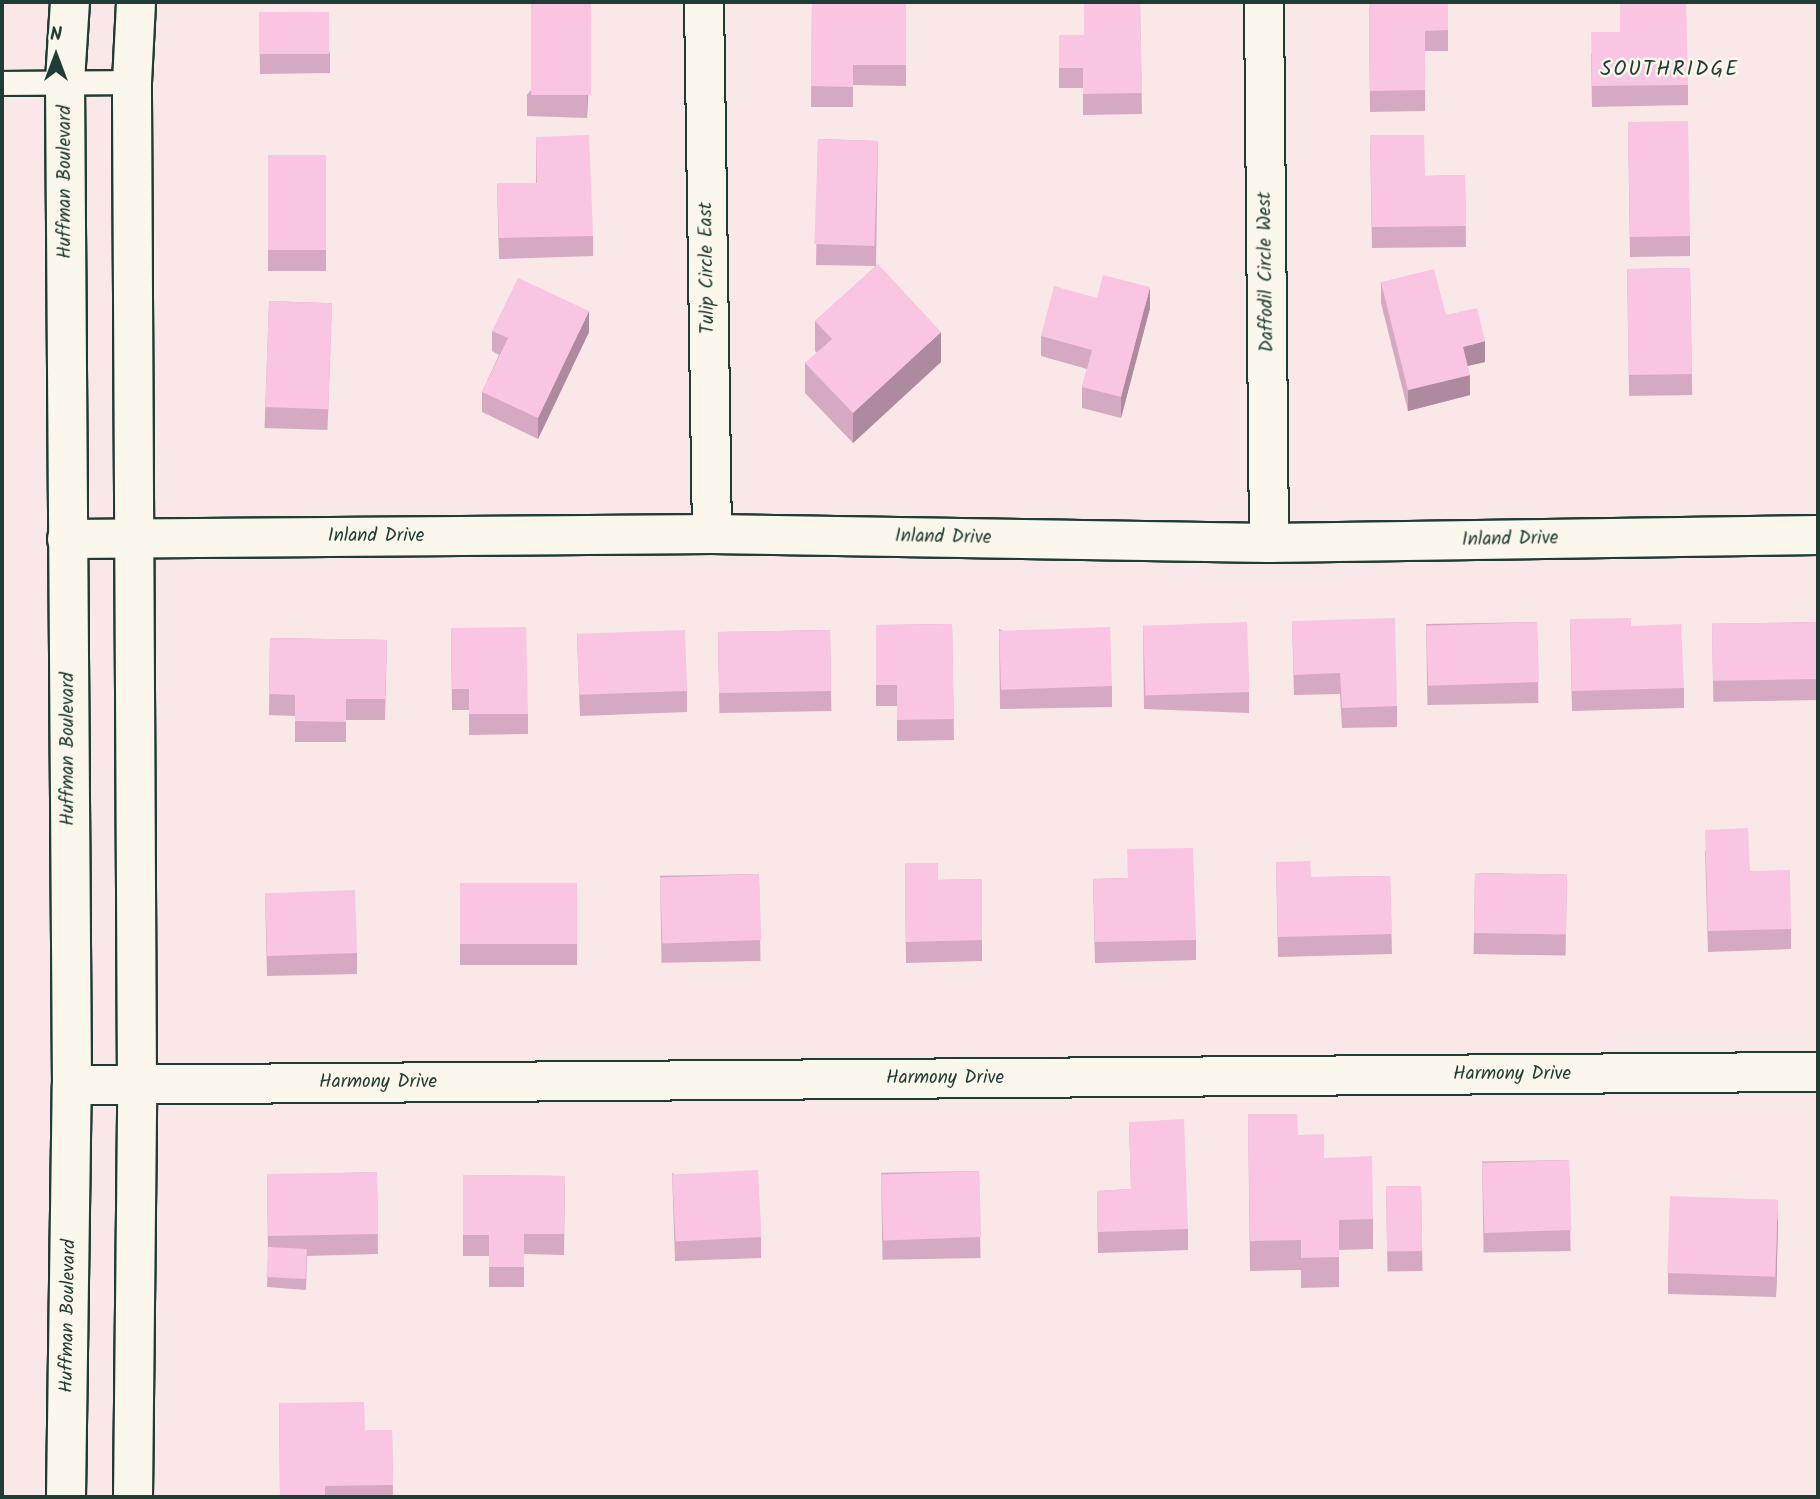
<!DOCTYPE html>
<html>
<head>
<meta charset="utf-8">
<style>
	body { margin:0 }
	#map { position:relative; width:1820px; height:1499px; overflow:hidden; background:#fae8e9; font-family:Kalam,sans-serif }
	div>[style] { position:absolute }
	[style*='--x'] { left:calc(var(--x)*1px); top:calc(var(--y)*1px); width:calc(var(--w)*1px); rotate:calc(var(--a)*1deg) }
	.roads { filter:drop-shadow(2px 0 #1f3d34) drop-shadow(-2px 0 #1f3d34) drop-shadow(0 2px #1f3d34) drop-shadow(0 -2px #1f3d34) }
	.lane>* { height:23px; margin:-11.5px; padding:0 11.5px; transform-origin:11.5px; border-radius:11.5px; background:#fbf7ec }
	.street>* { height:38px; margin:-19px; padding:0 19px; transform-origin:19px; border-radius:19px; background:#fbf7ec }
	.secondary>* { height:38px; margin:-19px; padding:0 19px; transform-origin:19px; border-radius:19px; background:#fbf7ec }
	.wall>* { inset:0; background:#d6a9c2; transform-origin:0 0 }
	.shaded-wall>* { inset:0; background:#ae8a9e }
	.building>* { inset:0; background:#f9c5e2; transform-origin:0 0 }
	span { translate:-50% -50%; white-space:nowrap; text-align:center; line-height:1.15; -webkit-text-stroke:5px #fbf7ec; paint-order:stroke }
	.street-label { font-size:19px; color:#1f3d34 }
	.neighbourhood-label { font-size:21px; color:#1f3d34; letter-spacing:2px }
	.frame { position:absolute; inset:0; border:4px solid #1f3d34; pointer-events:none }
	.north { position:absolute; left:21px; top:21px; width:70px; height:70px; -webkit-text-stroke:5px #fbf7ec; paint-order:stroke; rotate:0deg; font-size:19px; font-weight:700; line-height:28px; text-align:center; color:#1f3d34 }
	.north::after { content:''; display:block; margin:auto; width:24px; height:32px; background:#1f3d34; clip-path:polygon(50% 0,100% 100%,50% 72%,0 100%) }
</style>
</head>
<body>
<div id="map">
	<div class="roads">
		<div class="lane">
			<div style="--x:2;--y:83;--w:130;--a:-0.4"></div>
		</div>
		<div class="street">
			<div style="--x:704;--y:2;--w:532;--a:89.14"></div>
			<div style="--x:1264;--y:2;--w:541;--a:89.47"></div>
			<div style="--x:67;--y:539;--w:645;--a:-0.44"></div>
			<div style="--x:712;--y:534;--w:557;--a:0.93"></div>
			<div style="--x:1269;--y:543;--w:549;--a:-0.83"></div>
			<div style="--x:72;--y:1085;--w:1746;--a:-0.43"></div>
		</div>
		<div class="secondary">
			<div style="--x:66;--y:1497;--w:412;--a:-89.2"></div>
			<div style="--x:72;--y:1085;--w:1004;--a:-90.4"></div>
			<div style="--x:65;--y:81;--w:79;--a:-86.4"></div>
			<div style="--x:133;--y:1497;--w:412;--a:-89.4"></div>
			<div style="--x:137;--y:1085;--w:1003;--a:-90.29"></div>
			<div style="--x:132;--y:82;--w:80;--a:-87.1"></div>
		</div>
	</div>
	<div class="wall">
		<div style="clip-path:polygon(812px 2px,906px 2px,906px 86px,853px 85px,853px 107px,811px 107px)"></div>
		<div style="clip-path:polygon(1140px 2px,1142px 114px,1083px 115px,1083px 88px,1059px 88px,1059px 35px,1084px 35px)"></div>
		<div style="clip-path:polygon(1369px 2px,1448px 2px,1448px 51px,1425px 51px,1425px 111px,1370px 112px)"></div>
		<div style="clip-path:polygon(259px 12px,330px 52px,330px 73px,260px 74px)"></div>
		<div style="clip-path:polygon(591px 12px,587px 118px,527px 116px,527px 95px)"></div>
		<div style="clip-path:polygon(1591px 53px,1688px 85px,1688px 105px,1592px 107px)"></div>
		<div style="clip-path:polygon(1628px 122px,1690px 236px,1690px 256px,1630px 257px)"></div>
		<div style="clip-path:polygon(1370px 135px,1425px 176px,1465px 175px,1466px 247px,1372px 248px)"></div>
		<div style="clip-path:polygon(536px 137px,593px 236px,593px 256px,499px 259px,497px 183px,536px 183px)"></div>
		<div style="clip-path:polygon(818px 139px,878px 141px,876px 266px,941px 362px,853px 443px,805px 393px,805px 363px,817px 353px,815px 351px,815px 321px,876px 266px,816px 265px)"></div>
		<div style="left:268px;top:155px;width:58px;height:116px"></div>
		<div style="left:1690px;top:268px;width:127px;height:63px;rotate:89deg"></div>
		<div style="clip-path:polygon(1381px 282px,1446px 315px,1485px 362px,1467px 366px,1470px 395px,1408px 411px,1381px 303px)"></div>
		<div style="clip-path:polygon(1097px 298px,1150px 308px,1121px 418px,1082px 408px,1082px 387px,1087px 369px,1041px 356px,1041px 336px)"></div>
		<div style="left:269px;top:301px;width:63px;height:127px;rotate:2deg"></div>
		<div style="clip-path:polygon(492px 331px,589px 332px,538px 439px,482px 412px,482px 392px,499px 355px,492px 351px)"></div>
		<div style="clip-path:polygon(1570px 619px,1631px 626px,1684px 688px,1684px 708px,1572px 711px)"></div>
		<div style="clip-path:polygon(1292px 621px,1397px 706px,1397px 727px,1342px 728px,1340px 694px,1294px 695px)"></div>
		<div style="left:1537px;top:622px;width:81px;height:111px;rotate:89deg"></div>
		<div style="left:1817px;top:622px;width:78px;height:105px;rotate:89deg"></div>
		<div style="clip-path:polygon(952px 624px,954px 740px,897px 741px,897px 706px,876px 706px,876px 625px)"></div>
		<div style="clip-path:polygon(1143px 625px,1249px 692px,1249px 713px,1144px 709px)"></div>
		<div style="clip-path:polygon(451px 628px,528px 714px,528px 734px,469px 735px,469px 710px,452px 710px)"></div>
		<div style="clip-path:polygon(999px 629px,1112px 686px,1112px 707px,1000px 709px)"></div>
		<div style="left:830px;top:630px;width:81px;height:112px;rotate:89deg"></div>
		<div style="clip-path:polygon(577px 634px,687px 691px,687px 712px,580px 716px)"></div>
		<div style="clip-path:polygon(270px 638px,387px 640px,385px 720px,346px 720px,346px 742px,295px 742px,295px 716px,269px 715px)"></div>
		<div style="clip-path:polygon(1705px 851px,1750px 871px,1791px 929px,1791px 949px,1708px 952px)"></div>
		<div style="clip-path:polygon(1276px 862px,1311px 877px,1390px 876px,1392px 954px,1278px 957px)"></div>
		<div style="clip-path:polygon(905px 863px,938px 880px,982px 879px,982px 961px,906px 963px)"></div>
		<div style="left:1475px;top:873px;width:92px;height:81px;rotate:1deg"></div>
		<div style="left:759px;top:874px;width:87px;height:99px;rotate:89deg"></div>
		<div style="clip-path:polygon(1127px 878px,1196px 940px,1196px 960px,1095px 963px,1093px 879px)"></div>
		<div style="left:577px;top:883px;width:82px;height:117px;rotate:90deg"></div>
		<div style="clip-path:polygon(265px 893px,357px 953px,357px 974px,267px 976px)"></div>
		<div style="clip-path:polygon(1248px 1114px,1298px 1135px,1324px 1158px,1373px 1219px,1373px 1249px,1339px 1250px,1339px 1287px,1301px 1288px,1301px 1270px,1250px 1271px)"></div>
		<div style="clip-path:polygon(1129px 1122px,1188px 1229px,1188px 1250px,1098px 1253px,1097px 1191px,1131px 1189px)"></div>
		<div style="left:1569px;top:1160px;width:91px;height:87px;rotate:89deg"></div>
		<div style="left:979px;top:1171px;width:87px;height:98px;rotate:89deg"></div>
		<div style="clip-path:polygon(377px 1172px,378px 1254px,307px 1256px,306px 1290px,267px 1287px,268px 1256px,267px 1175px)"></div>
		<div style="clip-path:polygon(672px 1173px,761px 1237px,761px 1258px,675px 1261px)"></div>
		<div style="clip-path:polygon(463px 1175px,565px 1176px,564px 1255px,524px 1254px,524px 1287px,489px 1287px,489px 1256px,463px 1256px)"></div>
		<div style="left:1421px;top:1186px;width:85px;height:35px;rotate:89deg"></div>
		<div style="clip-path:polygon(1778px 1220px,1776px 1297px,1668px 1294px,1668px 1273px)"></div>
		<div style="clip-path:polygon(279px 1403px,365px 1430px,392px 1430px,393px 1497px,280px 1497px)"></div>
	</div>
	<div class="shaded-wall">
		<div style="clip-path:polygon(591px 2px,591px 12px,587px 118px,587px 97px)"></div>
		<div style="clip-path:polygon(1150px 287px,1150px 308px,1121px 418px,1121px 397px)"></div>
		<div style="clip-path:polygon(589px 311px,589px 332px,538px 439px,538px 418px)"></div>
		<div style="clip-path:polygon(941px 332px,941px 362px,853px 443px,853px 413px)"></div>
		<div style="clip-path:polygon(1485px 341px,1485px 362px,1463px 367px,1463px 347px)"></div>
		<div style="clip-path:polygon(1470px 375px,1470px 395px,1408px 411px,1408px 390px)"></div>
		<div style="clip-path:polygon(1778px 1199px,1778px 1220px,1776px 1297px,1776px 1276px)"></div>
	</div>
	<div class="building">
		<div style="left:531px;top:2px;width:60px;height:93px"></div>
		<div style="clip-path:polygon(812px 2px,906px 2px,906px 65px,853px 65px,853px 87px,811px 86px)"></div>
		<div style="clip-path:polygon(1084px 2px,1140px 2px,1142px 93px,1083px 94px,1083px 68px,1059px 68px,1059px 35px,1084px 35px)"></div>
		<div style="clip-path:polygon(1369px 2px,1448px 2px,1448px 30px,1425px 31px,1425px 90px,1370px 91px)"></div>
		<div style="clip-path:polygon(1620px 2px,1686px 2px,1688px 85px,1592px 86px,1591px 32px,1620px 32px)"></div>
		<div style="left:259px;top:12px;width:70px;height:42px"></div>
		<div style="left:1688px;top:121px;width:115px;height:60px;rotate:89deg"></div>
		<div style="clip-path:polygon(589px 135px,593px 236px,499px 238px,497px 183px,537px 183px,536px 137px)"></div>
		<div style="clip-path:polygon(1370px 135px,1424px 135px,1425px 176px,1465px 175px,1466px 226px,1372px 227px)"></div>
		<div style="left:818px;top:139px;width:60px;height:105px;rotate:2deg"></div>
		<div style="left:268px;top:155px;width:58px;height:95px"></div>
		<div style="clip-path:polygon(878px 264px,941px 332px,853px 413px,805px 363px,832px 339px,815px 321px)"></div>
		<div style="left:1690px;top:268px;width:106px;height:63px;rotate:89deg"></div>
		<div style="clip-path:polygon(1434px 269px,1446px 315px,1477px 308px,1485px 341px,1463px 347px,1470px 375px,1408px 390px,1381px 282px)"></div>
		<div style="clip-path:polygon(1103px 275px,1150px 287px,1121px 397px,1082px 387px,1092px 350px,1041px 336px,1054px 286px,1097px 298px)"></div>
		<div style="clip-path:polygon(518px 278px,589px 311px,538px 418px,482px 392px,508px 338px,492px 331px)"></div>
		<div style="left:269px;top:301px;width:63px;height:106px;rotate:2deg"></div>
		<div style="clip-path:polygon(1395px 618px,1397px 706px,1342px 708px,1340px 673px,1294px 675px,1292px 621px)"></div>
		<div style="clip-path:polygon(1631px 618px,1631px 626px,1681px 624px,1684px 688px,1572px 691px,1570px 619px)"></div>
		<div style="left:1247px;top:622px;width:70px;height:104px;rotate:88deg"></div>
		<div style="left:1537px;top:622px;width:60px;height:111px;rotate:88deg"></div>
		<div style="left:1817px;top:622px;width:57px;height:105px;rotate:89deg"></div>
		<div style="clip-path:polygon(952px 624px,954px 719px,897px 720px,897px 685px,876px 685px,876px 625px)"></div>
		<div style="clip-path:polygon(526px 627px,528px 714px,469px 714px,469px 689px,452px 689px,451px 628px)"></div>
		<div style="left:1110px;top:627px;width:59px;height:111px;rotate:88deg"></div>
		<div style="left:685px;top:630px;width:61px;height:108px;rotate:88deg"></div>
		<div style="left:830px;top:630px;width:61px;height:112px;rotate:89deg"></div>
		<div style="clip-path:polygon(270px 638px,387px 640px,385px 699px,346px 699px,346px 722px,295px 721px,295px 695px,269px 694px)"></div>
		<div style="clip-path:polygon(1748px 828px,1750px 871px,1790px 870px,1791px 929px,1708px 931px,1705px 830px)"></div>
		<div style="clip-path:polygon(1193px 848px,1196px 940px,1095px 942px,1093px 879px,1128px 878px,1127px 849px)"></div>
		<div style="clip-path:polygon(1310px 861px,1311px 877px,1390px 876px,1392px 934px,1278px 937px,1276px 862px)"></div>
		<div style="clip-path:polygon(905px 863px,938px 863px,938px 880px,982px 879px,982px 940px,906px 942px)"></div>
		<div style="left:1475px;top:873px;width:92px;height:60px;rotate:1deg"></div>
		<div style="left:759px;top:874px;width:66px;height:99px;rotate:88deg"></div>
		<div style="left:577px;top:883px;width:61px;height:117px;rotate:90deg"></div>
		<div style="left:355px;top:890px;width:63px;height:90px;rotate:88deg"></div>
		<div style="clip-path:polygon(1248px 1114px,1297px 1114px,1298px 1135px,1324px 1134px,1324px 1158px,1372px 1156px,1373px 1219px,1339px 1220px,1339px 1257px,1301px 1258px,1301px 1240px,1250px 1241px)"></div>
		<div style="clip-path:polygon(1184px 1119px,1188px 1229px,1098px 1232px,1097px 1191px,1131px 1189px,1129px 1122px)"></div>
		<div style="left:1569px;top:1160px;width:70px;height:87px;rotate:88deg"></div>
		<div style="left:758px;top:1170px;width:67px;height:86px;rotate:87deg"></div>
		<div style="left:979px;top:1171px;width:66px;height:98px;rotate:88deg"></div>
		<div style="left:377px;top:1172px;width:62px;height:110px;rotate:89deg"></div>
		<div style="clip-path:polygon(463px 1175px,565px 1176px,564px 1234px,524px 1234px,524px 1267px,489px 1267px,489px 1235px,463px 1235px)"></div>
		<div style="left:1421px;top:1186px;width:65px;height:35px;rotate:89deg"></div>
		<div style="left:1670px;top:1196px;width:108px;height:77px;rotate:2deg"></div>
		<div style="left:268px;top:1247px;width:39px;height:30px;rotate:3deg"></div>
		<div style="clip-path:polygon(364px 1402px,365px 1430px,392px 1430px,393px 1485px,325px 1486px,325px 1497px,280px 1497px,279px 1403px)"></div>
	</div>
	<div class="street-label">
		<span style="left:66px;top:182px;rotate:-90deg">Huffman Boulevard</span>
		<span style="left:708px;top:268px;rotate:-91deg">Tulip Circle East</span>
		<span style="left:1267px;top:272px;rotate:-91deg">Daffodil Circle West</span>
		<span style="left:376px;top:537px">Inland Drive</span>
		<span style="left:943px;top:538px;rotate:1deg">Inland Drive</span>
		<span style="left:1510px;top:540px;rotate:-1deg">Inland Drive</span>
		<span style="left:69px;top:749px;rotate:-90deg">Huffman Boulevard</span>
		<span style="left:1512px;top:1075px">Harmony Drive</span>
		<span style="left:945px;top:1079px">Harmony Drive</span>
		<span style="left:378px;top:1083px">Harmony Drive</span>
		<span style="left:69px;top:1316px;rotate:-89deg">Huffman Boulevard</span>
	</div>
	<div class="neighbourhood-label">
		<span style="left:1670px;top:70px">SOUTHRIDGE</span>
	</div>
	<div class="frame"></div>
	<div class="north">N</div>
</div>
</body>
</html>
